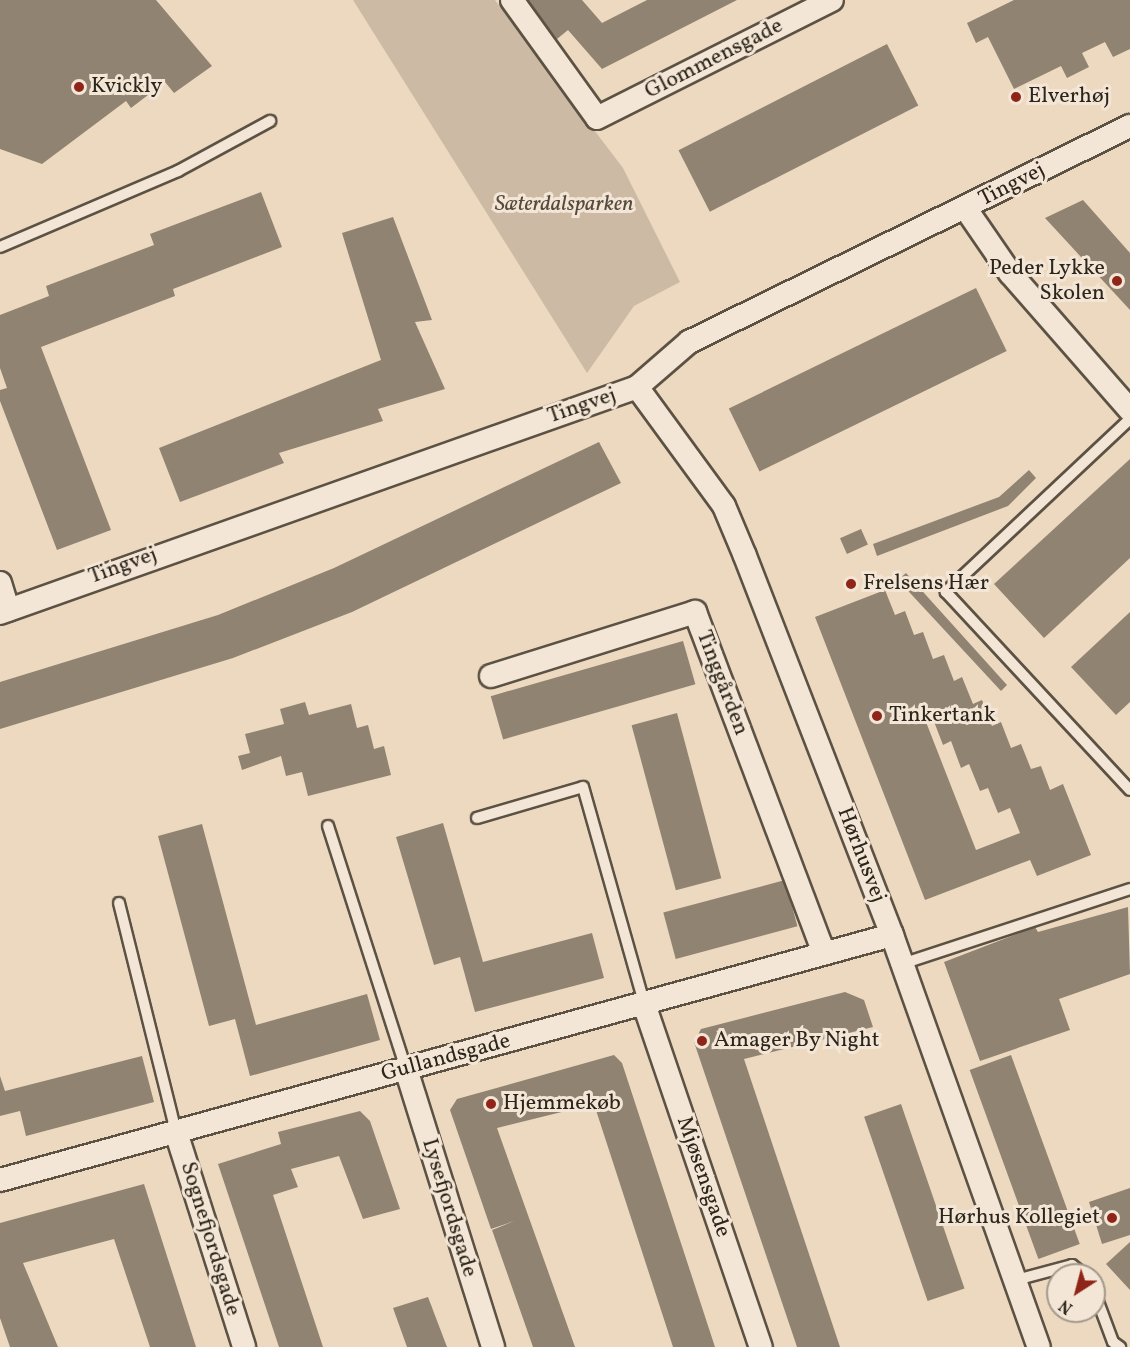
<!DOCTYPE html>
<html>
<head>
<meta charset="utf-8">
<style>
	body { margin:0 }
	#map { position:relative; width:1130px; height:1347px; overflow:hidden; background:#edd9c0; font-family:Vollkorn,serif }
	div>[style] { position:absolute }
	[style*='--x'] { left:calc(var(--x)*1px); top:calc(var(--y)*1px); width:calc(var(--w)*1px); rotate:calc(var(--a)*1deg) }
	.green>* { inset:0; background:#ccbaa4 }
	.building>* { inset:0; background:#908371; transform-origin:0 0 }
	.roads { filter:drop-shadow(2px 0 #5c5244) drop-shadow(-2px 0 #5c5244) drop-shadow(0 2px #5c5244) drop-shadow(0 -2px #5c5244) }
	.lane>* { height:10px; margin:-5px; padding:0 5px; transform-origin:5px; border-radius:5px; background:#f3e6d6 }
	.street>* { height:22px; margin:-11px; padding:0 11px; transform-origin:11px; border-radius:11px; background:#f3e6d6 }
	.dots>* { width:16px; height:16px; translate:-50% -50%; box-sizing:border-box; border:3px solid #f3e6d6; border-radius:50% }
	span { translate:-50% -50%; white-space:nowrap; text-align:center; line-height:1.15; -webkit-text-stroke:6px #f3e6d6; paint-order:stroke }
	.street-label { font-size:22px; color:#2c251b }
	.poi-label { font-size:22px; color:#2c251b }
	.left { translate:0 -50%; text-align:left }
	.right { translate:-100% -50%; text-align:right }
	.park-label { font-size:22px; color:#544a3d; font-style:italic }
	.north { position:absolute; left:1046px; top:1263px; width:60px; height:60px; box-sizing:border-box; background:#f3e6d6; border:2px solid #a3998b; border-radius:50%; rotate:216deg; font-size:16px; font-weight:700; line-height:24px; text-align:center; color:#2c251b }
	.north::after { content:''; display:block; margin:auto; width:21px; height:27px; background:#8f2418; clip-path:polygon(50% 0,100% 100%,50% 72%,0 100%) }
</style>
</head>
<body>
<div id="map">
	<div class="green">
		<div style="clip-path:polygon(353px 0,495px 0,623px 168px,680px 282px,634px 306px,587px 373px)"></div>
	</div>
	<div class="building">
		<div style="clip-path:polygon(0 0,156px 0,212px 66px,174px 93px,165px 82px,131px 108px,126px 101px,42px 164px,0 149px)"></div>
		<div style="clip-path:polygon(526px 0,582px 0,602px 23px,647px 0,737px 0,602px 69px,568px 30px,557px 39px)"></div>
		<div style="clip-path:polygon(1014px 0,1130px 0,1130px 49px,1113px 57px,1105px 42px,1082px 53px,1089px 67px,1067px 78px,1061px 66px,1014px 89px,988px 37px,976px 43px,967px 23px)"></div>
		<div style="left:887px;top:44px;width:69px;height:234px;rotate:63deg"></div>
		<div style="clip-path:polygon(261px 192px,282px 247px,173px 289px,175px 296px,41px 347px,111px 530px,57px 550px,0 401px,0 390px,7px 388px,0 368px,0 315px,49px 296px,46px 286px,154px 245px,150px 234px)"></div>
		<div style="clip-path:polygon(1083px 200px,1130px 253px,1130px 310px,1045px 218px)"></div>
		<div style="clip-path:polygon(393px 217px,432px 320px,415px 322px,445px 389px,378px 409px,383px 421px,279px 453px,284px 463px,180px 502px,159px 448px,381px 360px,342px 233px)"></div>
		<div style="left:976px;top:288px;width:70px;height:275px;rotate:64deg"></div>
		<div style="clip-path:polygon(599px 442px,621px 483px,352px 612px,233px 658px,0 729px,0 682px,218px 615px,334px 568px)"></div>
		<div style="clip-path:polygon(1130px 459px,1130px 558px,1044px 638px,994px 584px)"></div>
		<div style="clip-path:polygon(1029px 470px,1036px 478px,1008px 506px,877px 556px,873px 544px,999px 497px)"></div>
		<div style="left:861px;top:529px;width:17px;height:23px;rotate:66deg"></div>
		<div style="clip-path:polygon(906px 573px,1007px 685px,1001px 691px,898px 580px)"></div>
		<div style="clip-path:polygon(evenodd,885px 590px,895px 615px,905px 611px,914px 635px,923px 632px,933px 659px,944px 655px,954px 681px,962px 677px,973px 704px,982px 700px,992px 726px,1001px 722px,1011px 748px,1021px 744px,1031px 769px,1041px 766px,1050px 790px,1063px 784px,1091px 855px,1037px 876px,1030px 860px,925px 900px,815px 617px,885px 590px,933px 719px,943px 745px,951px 741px,961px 768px,969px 764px,980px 791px,988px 788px,998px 813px,1010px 808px,1020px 833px,976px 850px,926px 722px,933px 719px)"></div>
		<div style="clip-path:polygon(1130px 612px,1130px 702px,1116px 715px,1071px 667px)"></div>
		<div style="left:683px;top:641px;width:45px;height:200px;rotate:74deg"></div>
		<div style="clip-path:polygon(305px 702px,309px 715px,351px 704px,357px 728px,368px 725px,374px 749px,384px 746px,391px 775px,308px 796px,302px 772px,286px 776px,281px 756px,242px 770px,238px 756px,250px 753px,245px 734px,284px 724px,280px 709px)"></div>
		<div style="left:677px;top:713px;width:171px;height:47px;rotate:75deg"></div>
		<div style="clip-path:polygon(443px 823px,483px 962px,592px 933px,604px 978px,475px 1012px,460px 957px,434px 965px,396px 837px)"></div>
		<div style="clip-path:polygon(202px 824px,256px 1025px,367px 994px,380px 1040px,250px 1076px,235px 1019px,209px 1026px,158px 836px)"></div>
		<div style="left:785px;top:880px;width:48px;height:126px;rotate:75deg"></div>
		<div style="clip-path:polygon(1128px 907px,1130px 974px,1059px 999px,1070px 1030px,980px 1061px,944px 962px,1035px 927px,1038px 932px)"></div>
		<div style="clip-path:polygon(845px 992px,864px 1000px,873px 1027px,744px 1059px,840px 1347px,797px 1347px,694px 1042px,701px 1029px)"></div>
		<div style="clip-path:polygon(614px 1055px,622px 1063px,715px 1347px,673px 1347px,594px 1104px,497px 1128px,575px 1347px,533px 1347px,492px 1230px,514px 1221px,491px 1229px,450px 1110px,457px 1099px)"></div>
		<div style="left:1011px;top:1055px;width:201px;height:44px;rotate:70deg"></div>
		<div style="clip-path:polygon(142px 1056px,154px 1102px,26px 1136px,20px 1111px,0 1116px,0 1076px,5px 1091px)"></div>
		<div style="left:901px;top:1104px;width:195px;height:39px;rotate:71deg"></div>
		<div style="clip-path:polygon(360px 1111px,370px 1121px,400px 1209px,363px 1219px,339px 1156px,291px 1169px,298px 1187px,273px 1195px,323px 1347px,279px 1347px,218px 1164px,281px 1144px,278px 1132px)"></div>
		<div style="clip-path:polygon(144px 1184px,196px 1347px,150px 1347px,114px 1239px,23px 1263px,58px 1347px,10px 1347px,0 1318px,0 1223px)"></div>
		<div style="clip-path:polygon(1130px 1188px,1130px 1235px,1102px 1244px,1089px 1202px)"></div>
		<div style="clip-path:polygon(1130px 1242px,1130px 1290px,1106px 1264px)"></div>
		<div style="clip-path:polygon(428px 1297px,447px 1347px,407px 1347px,393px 1308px)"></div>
	</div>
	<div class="roads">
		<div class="lane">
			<div style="--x:0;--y:247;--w:194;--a:-23.1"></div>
			<div style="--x:178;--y:171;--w:105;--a:-28.5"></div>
			<div style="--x:1130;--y:419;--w:253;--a:136.8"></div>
			<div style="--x:946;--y:592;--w:270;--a:47.1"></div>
			<div style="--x:477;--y:818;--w:110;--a:-16.3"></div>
			<div style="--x:583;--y:787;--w:228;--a:74.2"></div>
			<div style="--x:328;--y:826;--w:255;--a:72.2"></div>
			<div style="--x:119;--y:903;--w:236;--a:76"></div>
			<div style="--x:902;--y:964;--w:240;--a:-18.2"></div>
			<div style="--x:1016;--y:1280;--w:58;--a:-15"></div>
			<div style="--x:1072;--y:1265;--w:16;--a:38"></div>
			<div style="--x:1094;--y:1291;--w:54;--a:69.6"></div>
			<div style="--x:1113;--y:1342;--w:9;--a:36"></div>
		</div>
		<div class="street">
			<div style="--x:512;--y:0;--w:145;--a:54.2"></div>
			<div style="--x:597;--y:118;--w:263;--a:-26.7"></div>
			<div style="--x:966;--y:209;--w:78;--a:55.5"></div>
			<div style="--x:1010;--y:273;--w:182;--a:48.8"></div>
			<div style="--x:637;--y:387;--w:147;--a:53.8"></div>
			<div style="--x:724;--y:506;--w:54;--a:67.2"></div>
			<div style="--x:745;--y:556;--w:407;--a:68.8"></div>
			<div style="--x:892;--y:935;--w:437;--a:70.4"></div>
			<div style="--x:0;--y:583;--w:28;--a:73"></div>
			<div style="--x:0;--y:613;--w:676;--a:-19.53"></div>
			<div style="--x:637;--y:387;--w:69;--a:-40.9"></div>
			<div style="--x:689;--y:342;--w:491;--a:-26.1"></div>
			<div style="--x:491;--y:676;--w:214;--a:-17.4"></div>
			<div style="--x:695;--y:612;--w:365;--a:69.3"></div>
			<div style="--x:645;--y:1007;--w:359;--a:71.2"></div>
			<div style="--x:406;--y:1069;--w:291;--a:72.6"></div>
			<div style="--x:176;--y:1132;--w:225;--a:72.4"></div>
			<div style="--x:0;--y:1180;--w:925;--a:-15.36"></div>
		</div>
	</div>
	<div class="dots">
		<div style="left:79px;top:87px;background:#8f2418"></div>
		<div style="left:1016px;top:97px;background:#8f2418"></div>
		<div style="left:1117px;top:281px;background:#8f2418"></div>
		<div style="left:851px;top:584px;background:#8f2418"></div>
		<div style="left:877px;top:716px;background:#8f2418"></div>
		<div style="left:702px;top:1041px;background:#8f2418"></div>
		<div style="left:491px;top:1104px;background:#8f2418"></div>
		<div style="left:1112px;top:1218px;background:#8f2418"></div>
	</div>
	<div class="street-label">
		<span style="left:714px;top:59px;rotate:-27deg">Glommensgade</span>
		<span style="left:1012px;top:185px;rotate:-27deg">Tingvej</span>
		<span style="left:582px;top:406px;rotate:-19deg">Tingvej</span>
		<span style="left:123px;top:566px;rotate:-20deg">Tingvej</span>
		<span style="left:722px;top:683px;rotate:69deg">Tinggården</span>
		<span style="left:861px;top:855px;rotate:69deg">Hørhusvej</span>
		<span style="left:446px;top:1058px;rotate:-15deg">Gullandsgade</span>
		<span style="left:703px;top:1177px;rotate:71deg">Mjøsensgade</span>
		<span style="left:449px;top:1208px;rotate:73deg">Lysefjordsgade</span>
		<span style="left:210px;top:1239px;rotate:73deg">Sognefjordsgade</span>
	</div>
	<div class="poi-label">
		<span class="left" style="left:91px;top:87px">Kvickly</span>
		<span class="left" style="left:1028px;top:97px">Elverhøj</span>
		<span class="right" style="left:1105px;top:281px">Peder Lykke<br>Skolen</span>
		<span class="left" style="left:863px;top:584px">Frelsens Hær</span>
		<span class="left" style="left:889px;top:716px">Tinkertank</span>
		<span class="left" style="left:714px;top:1041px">Amager By Night</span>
		<span class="left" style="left:503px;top:1104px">Hjemmekøb</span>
		<span class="right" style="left:1100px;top:1218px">Hørhus Kollegiet</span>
	</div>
	<div class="park-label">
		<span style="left:564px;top:205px">Sæterdalsparken</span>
	</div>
	<div class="north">N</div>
</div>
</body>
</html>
